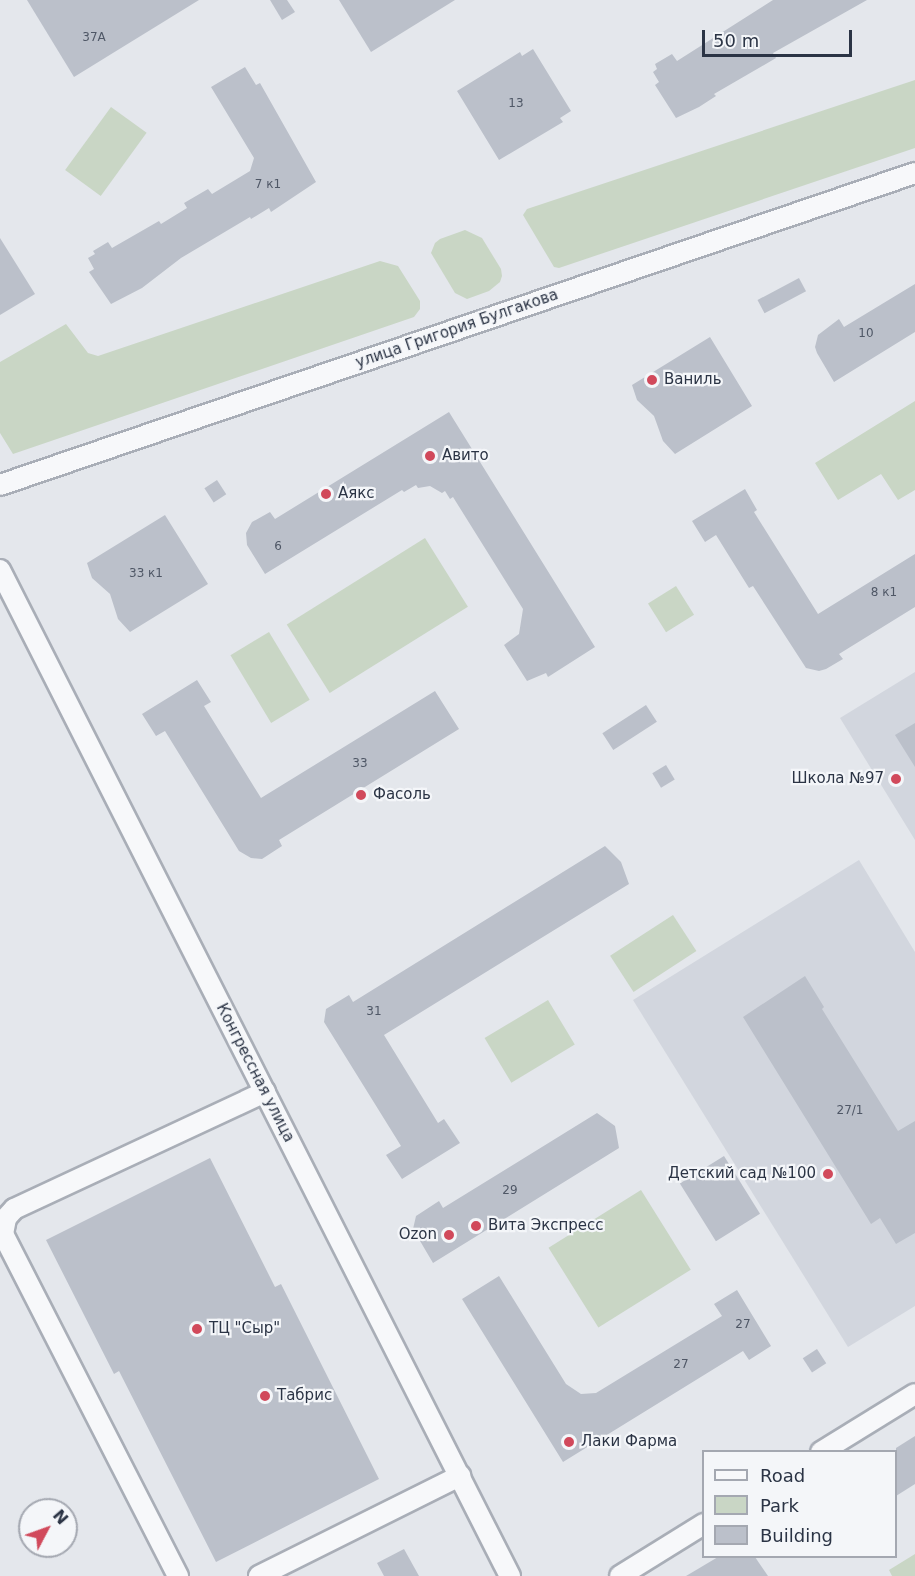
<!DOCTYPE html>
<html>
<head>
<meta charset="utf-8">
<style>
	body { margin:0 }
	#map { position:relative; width:915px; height:1576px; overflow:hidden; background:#e4e7ec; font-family:"DejaVu Sans",sans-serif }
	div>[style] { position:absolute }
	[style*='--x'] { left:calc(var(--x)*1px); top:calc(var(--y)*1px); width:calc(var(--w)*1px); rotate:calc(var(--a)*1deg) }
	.built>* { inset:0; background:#d2d6de }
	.green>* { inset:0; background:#c9d6c5; transform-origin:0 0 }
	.building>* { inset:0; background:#bbc0ca; transform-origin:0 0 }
	.roads { filter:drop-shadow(2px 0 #a9aeb7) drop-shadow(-2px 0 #a9aeb7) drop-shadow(0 2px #a9aeb7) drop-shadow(0 -2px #a9aeb7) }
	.minor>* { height:20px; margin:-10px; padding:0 10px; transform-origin:10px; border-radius:10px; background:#f7f8fa }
	.dots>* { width:16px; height:16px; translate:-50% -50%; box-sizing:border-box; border:3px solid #f4f6f9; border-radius:50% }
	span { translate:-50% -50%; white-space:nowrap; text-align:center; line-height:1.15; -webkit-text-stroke:4.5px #f4f6f9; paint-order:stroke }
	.number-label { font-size:12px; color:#4f5766 }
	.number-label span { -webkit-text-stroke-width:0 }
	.street-label { font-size:15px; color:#2b3445 }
	.poi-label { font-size:15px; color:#2b3445 }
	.left { translate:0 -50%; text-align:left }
	.right { translate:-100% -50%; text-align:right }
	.legend { position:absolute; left:702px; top:1450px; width:195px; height:108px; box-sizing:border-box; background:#f4f6f9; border:2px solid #a4a8b1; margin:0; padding:8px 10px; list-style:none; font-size:18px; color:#2b3445 }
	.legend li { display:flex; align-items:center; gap:12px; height:30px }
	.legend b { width:30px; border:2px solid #a4a8b1 }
	.north { position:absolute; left:18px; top:1498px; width:60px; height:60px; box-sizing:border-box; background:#f4f6f9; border:2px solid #a4a8b1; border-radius:50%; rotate:49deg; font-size:16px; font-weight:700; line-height:24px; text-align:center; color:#2b3445 }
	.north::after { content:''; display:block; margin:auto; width:21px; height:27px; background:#d1495b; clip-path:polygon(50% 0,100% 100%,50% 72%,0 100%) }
	.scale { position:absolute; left:702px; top:30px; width:150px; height:27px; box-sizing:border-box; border:3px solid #2b3445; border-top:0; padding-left:8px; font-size:18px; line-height:21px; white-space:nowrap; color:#2b3445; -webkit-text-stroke:4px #f4f6f9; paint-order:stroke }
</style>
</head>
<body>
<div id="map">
	<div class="built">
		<div style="clip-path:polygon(915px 672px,915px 840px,840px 718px)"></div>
		<div style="clip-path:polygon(859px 860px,915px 952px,915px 1306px,848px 1347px,633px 1000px)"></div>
	</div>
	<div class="green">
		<div style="clip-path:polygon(915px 80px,915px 148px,559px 268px,554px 267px,523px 215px,527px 209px)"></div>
		<div style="left:111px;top:107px;width:44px;height:78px;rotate:36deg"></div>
		<div style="clip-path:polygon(465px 230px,482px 238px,501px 269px,502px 276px,500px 282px,489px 291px,467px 299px,455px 293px,431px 253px,435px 243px,440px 239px)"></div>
		<div style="clip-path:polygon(380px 261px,398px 266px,420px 301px,420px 309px,414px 317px,13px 454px,0 433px,0 362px,66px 324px,88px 353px,98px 356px)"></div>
		<div style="clip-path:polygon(915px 401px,915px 490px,898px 500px,881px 474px,838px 500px,815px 463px)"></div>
		<div style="left:425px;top:538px;width:81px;height:163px;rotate:58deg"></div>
		<div style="left:676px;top:586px;width:34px;height:33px;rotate:58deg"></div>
		<div style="left:269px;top:632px;width:79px;height:45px;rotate:59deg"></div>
		<div style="left:673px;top:915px;width:43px;height:75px;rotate:57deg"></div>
		<div style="left:548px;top:1000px;width:52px;height:74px;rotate:59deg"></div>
		<div style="left:641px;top:1190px;width:94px;height:109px;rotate:58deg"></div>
		<div style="clip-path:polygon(915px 1554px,915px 1576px,892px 1576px,889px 1570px)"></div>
	</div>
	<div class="building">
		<div style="clip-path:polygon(27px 0,199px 0,74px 77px)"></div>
		<div style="clip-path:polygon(270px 0,287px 0,295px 12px,282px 20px)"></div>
		<div style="clip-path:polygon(339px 0,455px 0,371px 52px)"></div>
		<div style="clip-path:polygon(773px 0,867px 0,773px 53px,776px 58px,714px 94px,716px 96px,699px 107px,676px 118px,655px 85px,659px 82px,653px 72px,657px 69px,655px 64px,672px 54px,677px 61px)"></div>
		<div style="clip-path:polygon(533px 49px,571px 111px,560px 118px,563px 122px,499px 160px,457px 91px,520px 52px,522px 56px)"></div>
		<div style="clip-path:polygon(245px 67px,256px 85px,260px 83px,316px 182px,271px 212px,269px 208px,251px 219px,250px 217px,181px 258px,142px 288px,111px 304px,89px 272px,94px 269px,88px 258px,95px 254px,93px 251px,108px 242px,112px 248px,159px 221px,161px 224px,187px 208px,184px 203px,208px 189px,212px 194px,250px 171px,254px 158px,211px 87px)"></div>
		<div style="clip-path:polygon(0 238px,35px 294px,0 315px)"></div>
		<div style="left:799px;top:278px;width:15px;height:47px;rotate:62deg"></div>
		<div style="clip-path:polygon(915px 284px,915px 332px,834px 382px,817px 353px,815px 347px,818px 335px,839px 319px,844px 327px)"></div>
		<div style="clip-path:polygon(710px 337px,752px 406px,675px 454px,663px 441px,654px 416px,637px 400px,632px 385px)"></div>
		<div style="clip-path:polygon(449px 412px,595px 647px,548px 677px,546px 673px,527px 681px,504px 645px,519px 634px,523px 609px,453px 497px,450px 499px,445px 491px,442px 493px,430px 486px,418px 488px,416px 485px,404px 492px,402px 490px,265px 574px,247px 545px,246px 533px,252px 522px,270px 512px,275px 519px)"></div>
		<div style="left:217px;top:480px;width:17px;height:15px;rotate:57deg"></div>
		<div style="clip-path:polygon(745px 489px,757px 510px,754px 512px,818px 614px,915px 554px,915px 607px,839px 654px,843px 659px,826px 669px,819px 671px,806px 668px,753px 586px,749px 588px,716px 535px,705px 542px,692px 521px)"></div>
		<div style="clip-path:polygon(165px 515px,208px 584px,130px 632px,118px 619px,110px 594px,92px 578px,87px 563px)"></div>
		<div style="clip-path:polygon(197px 680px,211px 702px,204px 706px,261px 798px,435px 691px,459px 729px,279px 840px,282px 846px,262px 859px,251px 858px,239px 851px,165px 731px,156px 736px,142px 714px)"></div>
		<div style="left:646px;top:705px;width:20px;height:52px;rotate:57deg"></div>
		<div style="clip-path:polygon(915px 723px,915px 767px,895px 735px)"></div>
		<div style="left:666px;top:765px;width:17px;height:16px;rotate:59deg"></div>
		<div style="clip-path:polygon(605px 846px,621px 862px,629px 884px,384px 1035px,438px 1123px,444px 1119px,460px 1143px,402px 1179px,386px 1155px,401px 1146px,324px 1022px,326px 1009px,349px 995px,353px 1002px)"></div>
		<div style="clip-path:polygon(805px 976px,824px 1007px,822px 1009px,898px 1131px,915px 1121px,915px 1233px,896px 1244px,880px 1218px,871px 1224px,743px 1017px)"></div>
		<div style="clip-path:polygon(597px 1113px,615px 1126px,619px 1148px,433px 1263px,413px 1229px,416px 1216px,439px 1201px,443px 1208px)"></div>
		<div style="left:724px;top:1156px;width:68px;height:52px;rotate:58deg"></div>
		<div style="clip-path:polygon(210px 1158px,275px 1287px,281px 1284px,379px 1479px,216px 1562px,119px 1371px,114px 1374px,46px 1240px)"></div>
		<div style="clip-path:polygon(499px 1276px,566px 1384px,581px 1394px,596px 1393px,722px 1316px,714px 1304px,737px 1290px,771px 1346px,749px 1360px,743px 1351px,563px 1462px,462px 1299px)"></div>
		<div style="left:817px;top:1349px;width:17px;height:17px;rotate:57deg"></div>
		<div style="clip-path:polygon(915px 1436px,915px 1484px,896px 1496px,896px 1448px)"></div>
		<div style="clip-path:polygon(404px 1549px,419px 1576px,384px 1576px,377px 1563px)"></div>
		<div style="clip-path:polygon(718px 1557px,755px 1557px,768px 1576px,686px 1576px)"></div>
	</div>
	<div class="roads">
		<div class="minor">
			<div style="--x:0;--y:485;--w:967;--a:-18.83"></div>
			<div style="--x:0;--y:570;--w:1128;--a:63.12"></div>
			<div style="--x:821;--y:1452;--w:110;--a:-31.7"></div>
			<div style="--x:178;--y:1576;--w:384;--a:-117.1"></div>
			<div style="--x:3;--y:1234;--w:16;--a:-79"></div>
			<div style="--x:6;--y:1218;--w:12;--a:-48"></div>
			<div style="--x:14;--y:1209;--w:277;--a:-25"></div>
			<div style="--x:259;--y:1576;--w:225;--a:-26.5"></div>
			<div style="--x:620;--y:1576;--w:99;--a:-31.8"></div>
		</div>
	</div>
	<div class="dots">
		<div style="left:652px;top:380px;background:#d1495b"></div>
		<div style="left:430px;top:456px;background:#d1495b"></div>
		<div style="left:326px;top:494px;background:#d1495b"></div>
		<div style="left:896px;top:779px;background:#d1495b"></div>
		<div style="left:361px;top:795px;background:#d1495b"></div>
		<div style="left:828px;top:1174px;background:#d1495b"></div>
		<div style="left:476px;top:1226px;background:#d1495b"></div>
		<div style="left:449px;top:1235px;background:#d1495b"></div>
		<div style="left:197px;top:1329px;background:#d1495b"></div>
		<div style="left:265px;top:1396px;background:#d1495b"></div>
		<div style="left:569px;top:1442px;background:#d1495b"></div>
	</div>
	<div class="number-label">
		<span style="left:94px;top:38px">37А</span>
		<span style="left:516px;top:104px">13</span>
		<span style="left:268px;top:185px">7 к1</span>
		<span style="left:866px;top:334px">10</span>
		<span style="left:278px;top:547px">6</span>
		<span style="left:146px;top:574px">33 к1</span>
		<span style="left:884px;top:593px">8 к1</span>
		<span style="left:360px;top:764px">33</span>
		<span style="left:374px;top:1012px">31</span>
		<span style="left:850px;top:1111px">27/1</span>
		<span style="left:510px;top:1191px">29</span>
		<span style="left:743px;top:1325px">27</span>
		<span style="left:681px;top:1365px">27</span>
	</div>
	<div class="street-label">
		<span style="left:457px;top:329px;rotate:-19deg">улица Григория Булгакова</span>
		<span style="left:255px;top:1073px;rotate:63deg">Конгрессная улица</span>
	</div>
	<div class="poi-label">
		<span class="left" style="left:664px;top:380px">Ваниль</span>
		<span class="left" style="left:442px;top:456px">Авито</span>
		<span class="left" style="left:338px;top:494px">Аякс</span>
		<span class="right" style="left:884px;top:779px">Школа №97</span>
		<span class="left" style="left:373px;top:795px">Фасоль</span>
		<span class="right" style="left:816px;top:1174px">Детский сад №100</span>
		<span class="left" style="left:488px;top:1226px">Вита Экспресс</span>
		<span class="right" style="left:437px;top:1235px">Ozon</span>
		<span class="left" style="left:209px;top:1329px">ТЦ "Сыр"</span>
		<span class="left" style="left:277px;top:1396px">Табрис</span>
		<span class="left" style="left:581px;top:1442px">Лаки Фарма</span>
	</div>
	<ul class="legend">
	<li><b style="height:8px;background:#f7f8fa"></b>Road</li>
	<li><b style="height:16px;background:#c9d6c5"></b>Park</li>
	<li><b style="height:16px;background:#bbc0ca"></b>Building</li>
	</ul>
	<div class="north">N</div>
	<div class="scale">50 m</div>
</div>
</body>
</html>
